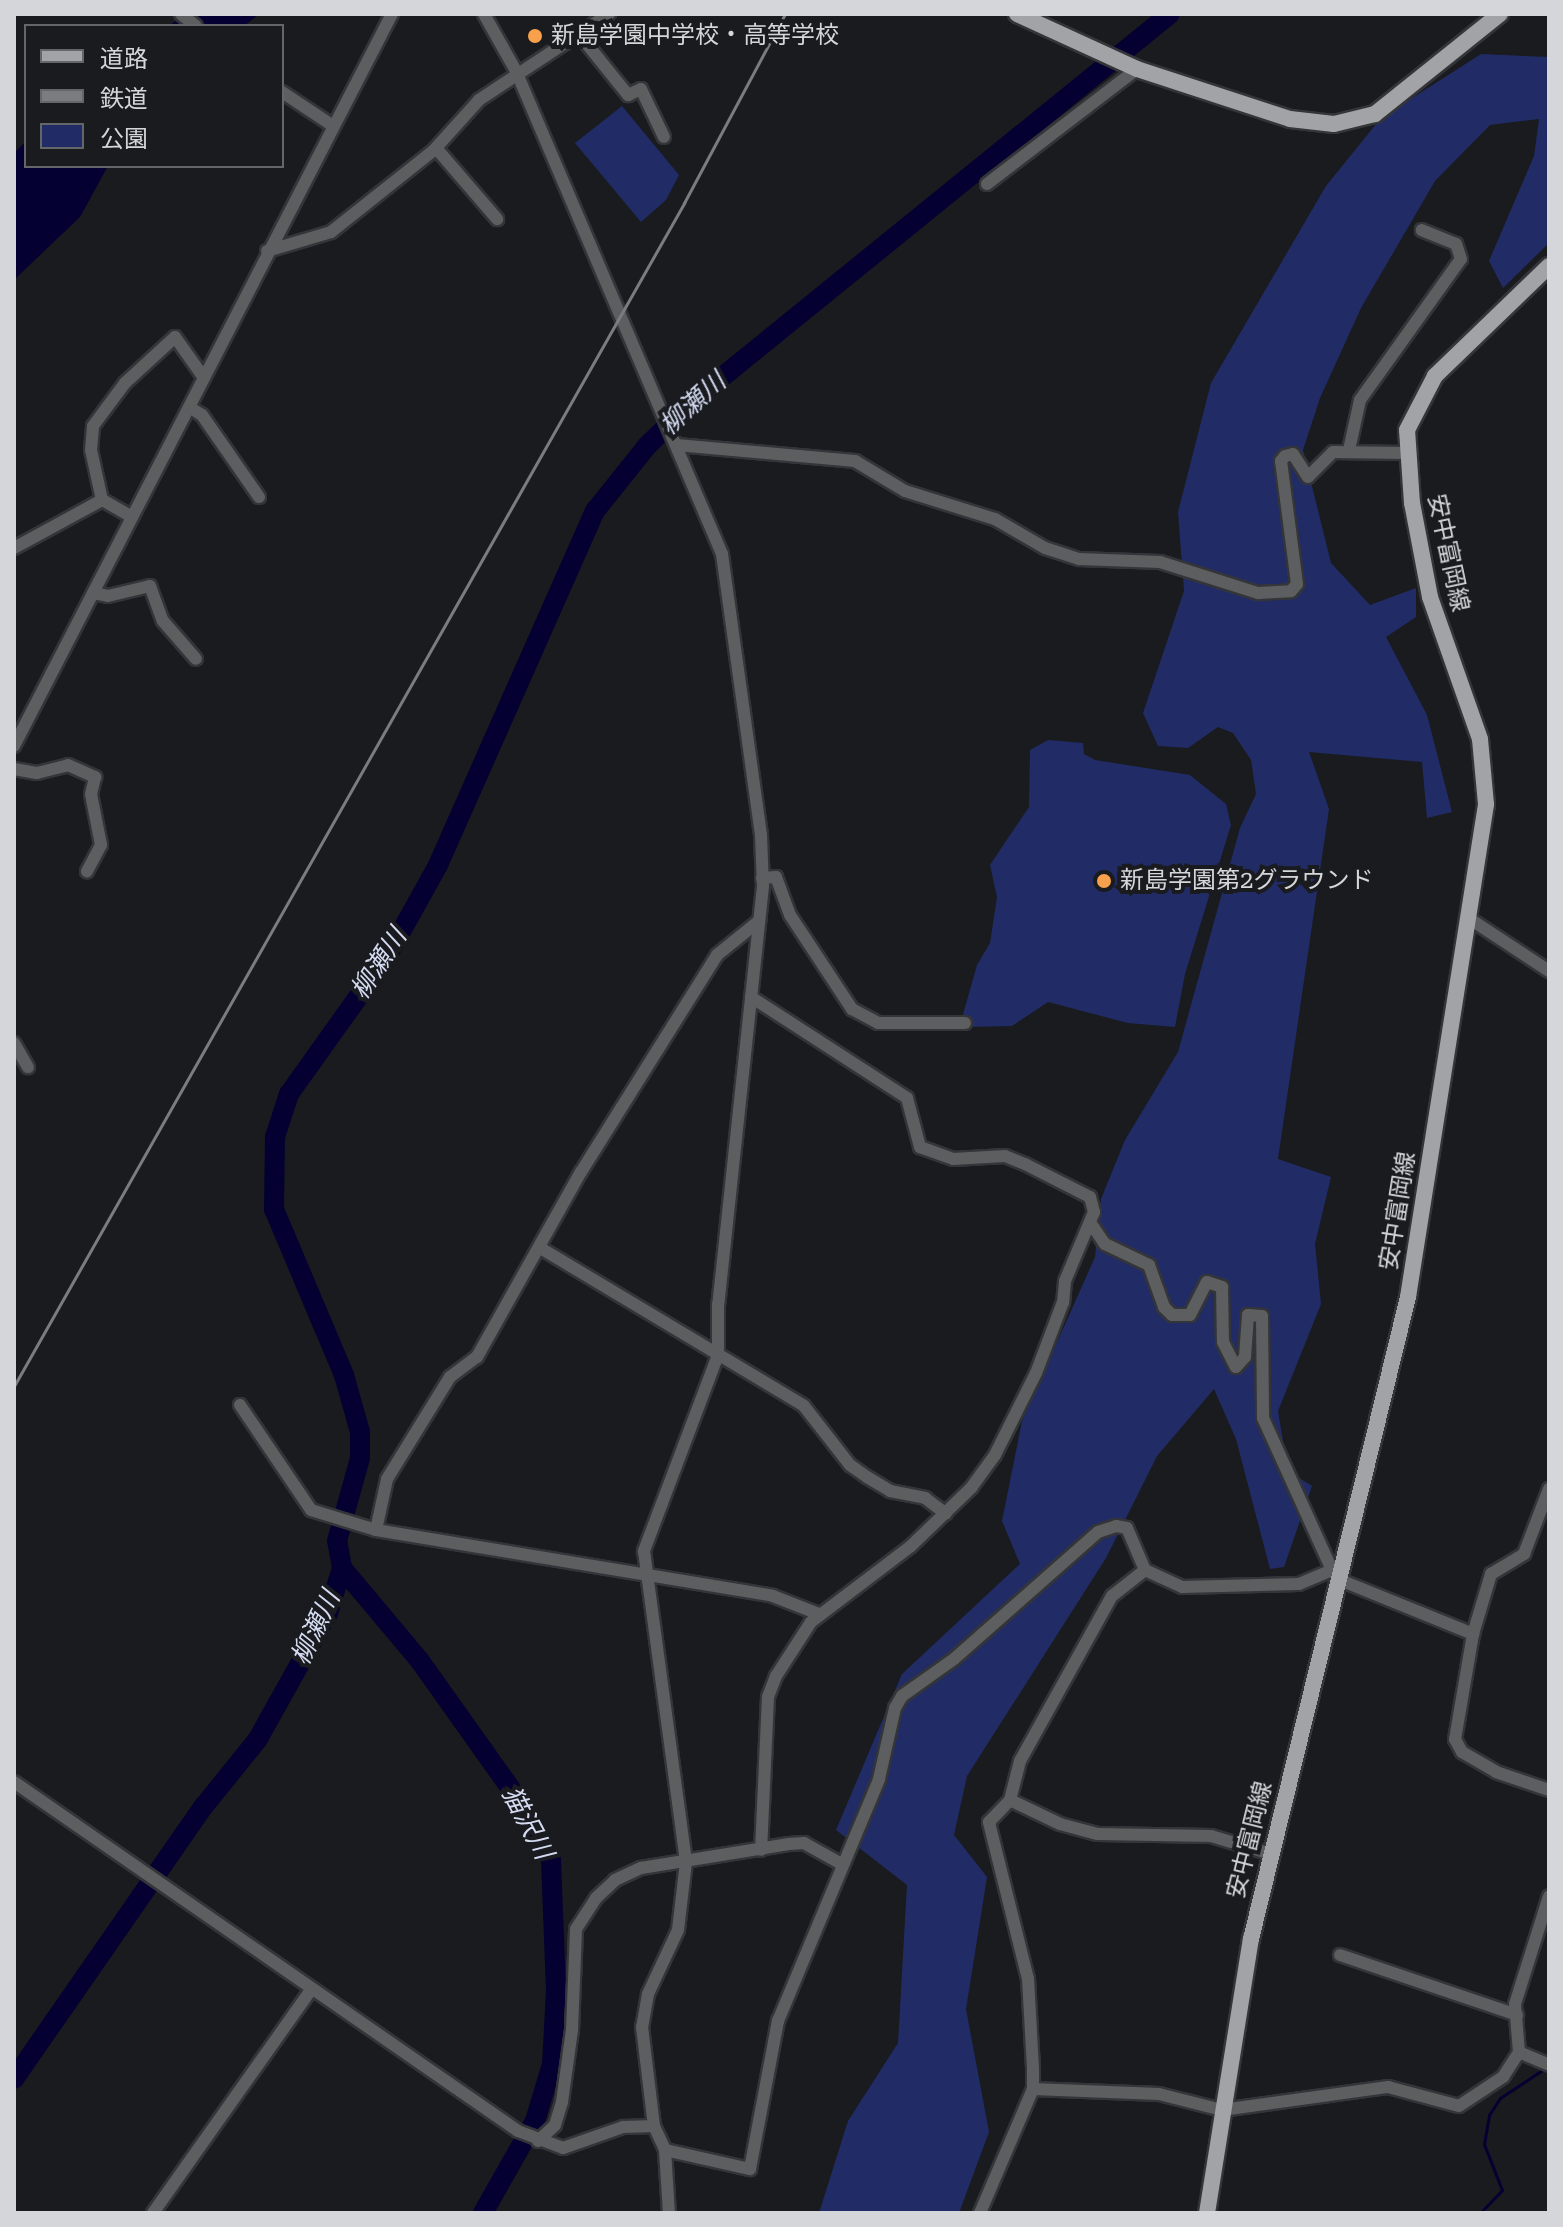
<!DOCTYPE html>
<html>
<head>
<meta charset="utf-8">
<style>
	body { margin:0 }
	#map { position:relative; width:1563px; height:2227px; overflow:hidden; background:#191b1f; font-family:"Roboto Serif","Noto Sans JP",serif }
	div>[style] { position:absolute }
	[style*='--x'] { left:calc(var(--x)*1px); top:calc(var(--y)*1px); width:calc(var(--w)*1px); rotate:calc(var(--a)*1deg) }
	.green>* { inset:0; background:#212c66 }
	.water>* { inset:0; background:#040031 }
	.stream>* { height:3px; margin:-1.5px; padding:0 1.5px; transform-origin:1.5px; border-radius:1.5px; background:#040031 }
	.river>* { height:20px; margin:-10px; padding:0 10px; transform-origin:10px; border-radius:10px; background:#040031 }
	.roads { filter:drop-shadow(2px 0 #333539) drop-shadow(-2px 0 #333539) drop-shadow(0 2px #333539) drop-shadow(0 -2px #333539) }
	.minor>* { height:12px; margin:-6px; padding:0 6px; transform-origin:6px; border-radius:6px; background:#5d5e60 }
	.major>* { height:16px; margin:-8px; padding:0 8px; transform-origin:8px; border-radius:8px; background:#a1a3a7 }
	.rail>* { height:3px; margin:-1.5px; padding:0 1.5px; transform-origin:1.5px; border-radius:1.5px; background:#7a7c7f }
	.dots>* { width:22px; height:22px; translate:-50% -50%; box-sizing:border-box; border:4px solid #191b1f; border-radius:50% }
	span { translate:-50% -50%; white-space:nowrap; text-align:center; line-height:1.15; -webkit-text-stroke:8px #191b1f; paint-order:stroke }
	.poi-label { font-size:24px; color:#d5d6d9 }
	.left { translate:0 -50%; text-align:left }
	.street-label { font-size:24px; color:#d5d6d9 }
	.water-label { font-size:26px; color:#d4dbf1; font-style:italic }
	.frame { position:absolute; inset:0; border:16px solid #d5d6d9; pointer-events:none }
	.legend { position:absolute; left:24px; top:24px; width:260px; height:144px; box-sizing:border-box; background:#191b1f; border:2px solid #646669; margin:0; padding:10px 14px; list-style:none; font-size:24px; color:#d5d6d9 }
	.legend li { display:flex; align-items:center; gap:16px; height:40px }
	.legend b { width:40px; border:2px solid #646669 }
</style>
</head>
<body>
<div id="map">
	<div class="green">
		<div style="clip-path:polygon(1481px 54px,1549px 57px,1549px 243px,1503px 288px,1489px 261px,1534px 156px,1539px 119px,1490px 125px,1435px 181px,1361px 308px,1320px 398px,1303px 450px,1331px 563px,1370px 605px,1416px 588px,1416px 617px,1386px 637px,1427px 715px,1452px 812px,1427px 818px,1422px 762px,1309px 752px,1329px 809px,1278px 1159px,1331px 1177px,1315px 1244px,1321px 1304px,1278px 1411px,1288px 1471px,1312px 1486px,1284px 1567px,1270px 1569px,1236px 1439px,1214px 1389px,1157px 1456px,1106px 1558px,967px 1776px,954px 1835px,987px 1877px,966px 2009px,989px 2132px,959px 2213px,819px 2213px,848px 2121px,898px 2043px,907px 1885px,836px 1830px,902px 1674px,1020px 1564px,1002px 1521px,1022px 1421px,1095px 1257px,1101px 1199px,1125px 1140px,1178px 1052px,1240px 828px,1256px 794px,1251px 760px,1233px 733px,1218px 727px,1188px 748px,1158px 746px,1143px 713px,1184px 591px,1178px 512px,1211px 383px,1326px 186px,1381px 118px)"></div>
		<div style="clip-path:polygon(622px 106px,679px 175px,666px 200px,641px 222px,575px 143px)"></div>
		<div style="clip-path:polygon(1048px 740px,1083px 743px,1084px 754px,1095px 760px,1190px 775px,1226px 804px,1231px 825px,1185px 974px,1175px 1027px,1128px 1023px,1048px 1002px,1012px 1026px,967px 1027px,962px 1018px,977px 965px,990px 943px,997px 897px,990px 865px,1029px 807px,1030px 750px)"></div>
	</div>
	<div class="water">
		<div style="clip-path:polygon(185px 14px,259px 14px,244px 26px,169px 26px)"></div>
		<div style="clip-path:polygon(26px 141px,26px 166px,108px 166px,80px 217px,14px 280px,14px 153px)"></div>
	</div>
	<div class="stream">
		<div style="--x:1549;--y:2026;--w:15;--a:90"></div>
		<div style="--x:1480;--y:2213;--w:32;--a:-46"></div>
		<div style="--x:1502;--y:2190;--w:49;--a:-111.4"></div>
		<div style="--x:1484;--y:2144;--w:29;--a:-80"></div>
		<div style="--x:1489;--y:2115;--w:20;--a:-57"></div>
		<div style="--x:1500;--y:2098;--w:53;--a:-33.4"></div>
	</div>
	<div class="river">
		<div style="--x:342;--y:1568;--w:121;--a:50"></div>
		<div style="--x:420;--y:1661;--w:174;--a:54.6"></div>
		<div style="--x:521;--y:1803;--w:64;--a:62.2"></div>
		<div style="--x:551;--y:1860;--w:131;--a:87.8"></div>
		<div style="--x:556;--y:1991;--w:73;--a:93.1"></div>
		<div style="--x:552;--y:2064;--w:59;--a:106.6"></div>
		<div style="--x:535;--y:2121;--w:106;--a:119.5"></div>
		<div style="--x:14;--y:2079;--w:333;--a:-55.2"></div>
		<div style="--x:204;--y:1806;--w:86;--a:-51.1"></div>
		<div style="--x:258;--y:1739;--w:144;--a:-60.9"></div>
		<div style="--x:328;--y:1613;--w:47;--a:-72.7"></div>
		<div style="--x:342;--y:1568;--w:27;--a:-100"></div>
		<div style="--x:337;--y:1541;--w:86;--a:-74.5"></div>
		<div style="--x:360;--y:1458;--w:26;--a:-90"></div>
		<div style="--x:360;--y:1432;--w:59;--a:-105.7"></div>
		<div style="--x:344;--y:1375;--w:180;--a:-112.9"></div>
		<div style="--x:274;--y:1209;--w:72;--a:-89.2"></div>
		<div style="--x:275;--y:1137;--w:45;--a:-72"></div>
		<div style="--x:289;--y:1094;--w:171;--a:-54.5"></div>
		<div style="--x:388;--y:955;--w:103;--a:-60.9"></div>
		<div style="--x:438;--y:865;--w:387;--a:-66.1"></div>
		<div style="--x:595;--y:511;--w:82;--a:-51.4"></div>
		<div style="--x:646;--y:447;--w:69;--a:-44.4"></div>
		<div style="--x:695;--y:399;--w:611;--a:-39.03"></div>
	</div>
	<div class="roads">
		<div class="minor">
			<div style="--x:181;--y:14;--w:19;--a:39"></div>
			<div style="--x:484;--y:14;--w:65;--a:60.7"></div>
			<div style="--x:516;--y:71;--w:525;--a:66.9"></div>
			<div style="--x:722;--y:554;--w:284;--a:82.1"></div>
			<div style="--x:761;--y:835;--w:51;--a:87.8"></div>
			<div style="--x:763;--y:886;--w:420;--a:96.1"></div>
			<div style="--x:718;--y:1304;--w:51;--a:90"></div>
			<div style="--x:718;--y:1355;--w:210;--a:110.7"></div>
			<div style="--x:644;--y:1551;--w:314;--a:82.3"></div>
			<div style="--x:686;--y:1862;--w:68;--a:96.7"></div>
			<div style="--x:678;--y:1930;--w:71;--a:115.1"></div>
			<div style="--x:648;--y:1994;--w:34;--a:100"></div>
			<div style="--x:642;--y:2027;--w:100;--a:83.1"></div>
			<div style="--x:654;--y:2126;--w:26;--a:65"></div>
			<div style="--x:665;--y:2150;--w:63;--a:86.4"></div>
			<div style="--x:578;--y:33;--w:80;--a:51.1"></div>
			<div style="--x:628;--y:95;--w:14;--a:-25"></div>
			<div style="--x:641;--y:89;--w:53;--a:64.4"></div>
			<div style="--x:282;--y:92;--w:61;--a:33.7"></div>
			<div style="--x:436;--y:148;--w:94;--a:49.3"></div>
			<div style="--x:987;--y:184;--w:189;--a:-37.5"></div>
			<div style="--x:267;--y:251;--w:67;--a:-16.5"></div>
			<div style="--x:331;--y:232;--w:132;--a:-38.5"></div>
			<div style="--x:434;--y:150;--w:67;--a:-48"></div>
			<div style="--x:479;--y:100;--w:156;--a:-33.5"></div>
			<div style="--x:189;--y:407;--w:15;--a:32"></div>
			<div style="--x:202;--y:415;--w:100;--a:55.2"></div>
			<div style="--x:677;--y:445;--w:179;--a:5.1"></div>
			<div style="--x:855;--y:461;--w:58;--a:31"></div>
			<div style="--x:905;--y:491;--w:94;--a:17.3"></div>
			<div style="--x:995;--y:519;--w:58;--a:30.1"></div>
			<div style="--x:1045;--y:548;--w:36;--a:18"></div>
			<div style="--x:1079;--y:559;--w:81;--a:2.1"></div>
			<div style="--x:1160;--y:562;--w:103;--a:17.6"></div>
			<div style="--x:1258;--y:593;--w:33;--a:-3"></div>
			<div style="--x:1291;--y:591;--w:9;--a:-49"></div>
			<div style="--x:1297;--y:584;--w:124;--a:-97.4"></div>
			<div style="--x:1281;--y:461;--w:6;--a:-51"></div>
			<div style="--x:1285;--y:456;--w:8;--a:-14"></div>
			<div style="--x:1293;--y:454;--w:27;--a:57"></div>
			<div style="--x:1308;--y:477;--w:35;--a:-45"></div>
			<div style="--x:1333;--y:452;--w:73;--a:0.8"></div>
			<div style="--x:1349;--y:450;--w:51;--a:-77.6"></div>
			<div style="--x:1360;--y:400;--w:173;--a:-54.4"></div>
			<div style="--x:1461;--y:259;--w:16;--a:-108"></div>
			<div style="--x:1456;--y:244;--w:37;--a:-158"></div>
			<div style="--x:132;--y:517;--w:34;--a:-150"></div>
			<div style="--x:102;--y:500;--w:51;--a:-102.4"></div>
			<div style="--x:91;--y:450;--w:24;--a:-85"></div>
			<div style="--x:93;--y:426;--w:54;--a:-53.3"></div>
			<div style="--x:125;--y:383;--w:68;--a:-42.6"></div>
			<div style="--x:175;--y:337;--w:50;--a:54.7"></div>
			<div style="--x:14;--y:548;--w:100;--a:-28.6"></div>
			<div style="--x:93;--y:593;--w:15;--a:11"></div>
			<div style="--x:108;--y:596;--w:43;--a:-13.4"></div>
			<div style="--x:150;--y:586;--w:37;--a:70"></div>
			<div style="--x:163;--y:621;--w:50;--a:49"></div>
			<div style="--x:14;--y:746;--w:824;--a:-62.69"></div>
			<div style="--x:14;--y:769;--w:23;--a:10"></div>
			<div style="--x:37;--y:773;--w:32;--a:-14"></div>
			<div style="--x:68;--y:765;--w:30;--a:24"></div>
			<div style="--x:95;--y:777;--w:17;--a:103"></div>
			<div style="--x:91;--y:794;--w:52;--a:78.9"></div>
			<div style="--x:101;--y:845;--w:30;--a:118"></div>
			<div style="--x:762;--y:878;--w:14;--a:-4"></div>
			<div style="--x:776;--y:877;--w:40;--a:69.8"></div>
			<div style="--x:790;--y:915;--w:113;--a:56.6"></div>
			<div style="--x:852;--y:1009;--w:30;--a:28"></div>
			<div style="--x:878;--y:1023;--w:87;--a:0"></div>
			<div style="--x:1470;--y:919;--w:95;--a:33.4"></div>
			<div style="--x:751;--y:997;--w:186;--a:32.9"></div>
			<div style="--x:907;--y:1098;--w:51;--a:75.1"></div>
			<div style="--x:920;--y:1147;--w:35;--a:20"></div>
			<div style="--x:953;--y:1159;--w:52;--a:-3.3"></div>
			<div style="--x:1005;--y:1156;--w:22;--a:22"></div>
			<div style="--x:1025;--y:1164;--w:73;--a:26.9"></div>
			<div style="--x:1090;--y:1197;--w:16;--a:75"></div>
			<div style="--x:1094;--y:1212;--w:75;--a:112.8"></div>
			<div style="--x:1065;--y:1281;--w:21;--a:95"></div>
			<div style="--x:1063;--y:1302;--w:76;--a:110.8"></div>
			<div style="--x:1036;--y:1373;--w:92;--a:116.6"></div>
			<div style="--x:995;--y:1455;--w:39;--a:126"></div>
			<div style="--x:972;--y:1487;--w:85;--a:136"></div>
			<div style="--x:911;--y:1546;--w:126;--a:142.8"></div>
			<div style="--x:811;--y:1622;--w:64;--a:122.9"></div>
			<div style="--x:776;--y:1676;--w:22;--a:111"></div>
			<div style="--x:768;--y:1697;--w:153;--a:92.6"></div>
			<div style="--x:14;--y:1043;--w:28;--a:60"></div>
			<div style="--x:1092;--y:1225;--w:23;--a:56"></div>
			<div style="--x:1105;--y:1244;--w:49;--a:25.5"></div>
			<div style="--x:1149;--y:1265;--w:45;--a:70.3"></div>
			<div style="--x:1164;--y:1307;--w:11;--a:45"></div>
			<div style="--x:1172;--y:1315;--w:18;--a:0"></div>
			<div style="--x:1190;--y:1315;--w:37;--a:-63"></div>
			<div style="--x:1207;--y:1282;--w:16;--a:18"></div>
			<div style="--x:1222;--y:1287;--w:55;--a:89"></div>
			<div style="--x:1223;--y:1342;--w:28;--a:63"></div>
			<div style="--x:1236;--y:1367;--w:13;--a:-48"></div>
			<div style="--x:1245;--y:1357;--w:42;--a:-85.9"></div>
			<div style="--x:1248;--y:1315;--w:14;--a:4"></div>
			<div style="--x:1262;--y:1316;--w:102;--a:89.4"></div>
			<div style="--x:1263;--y:1418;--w:167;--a:65.6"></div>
			<div style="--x:1332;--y:1570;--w:13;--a:51"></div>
			<div style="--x:1340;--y:1580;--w:144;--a:22.1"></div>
			<div style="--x:1473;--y:1634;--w:107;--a:99.7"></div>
			<div style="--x:1455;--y:1739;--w:15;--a:62"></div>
			<div style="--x:1462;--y:1752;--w:39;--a:30"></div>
			<div style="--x:1496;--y:1772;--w:56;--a:18.8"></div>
			<div style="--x:542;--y:1249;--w:305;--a:30.9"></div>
			<div style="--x:804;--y:1406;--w:75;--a:52.1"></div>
			<div style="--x:850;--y:1465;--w:21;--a:35"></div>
			<div style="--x:867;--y:1477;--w:27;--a:31"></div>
			<div style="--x:890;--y:1491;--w:36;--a:11"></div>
			<div style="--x:925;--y:1498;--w:26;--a:37"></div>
			<div style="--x:240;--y:1405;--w:127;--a:55.9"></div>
			<div style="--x:311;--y:1510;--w:68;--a:17.1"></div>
			<div style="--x:376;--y:1530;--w:402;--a:9.4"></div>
			<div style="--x:773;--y:1596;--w:49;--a:21.4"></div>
			<div style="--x:376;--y:1530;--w:52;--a:-77.8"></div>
			<div style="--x:387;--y:1479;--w:120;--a:-58.3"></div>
			<div style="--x:450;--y:1377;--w:34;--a:-37"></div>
			<div style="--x:477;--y:1357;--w:212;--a:-60.7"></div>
			<div style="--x:581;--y:1172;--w:256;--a:-57.9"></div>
			<div style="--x:717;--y:955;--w:54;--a:-39"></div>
			<div style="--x:1473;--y:1634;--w:63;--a:-73.3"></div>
			<div style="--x:1491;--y:1574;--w:39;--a:-31"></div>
			<div style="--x:1524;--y:1554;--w:70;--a:-69"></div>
			<div style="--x:14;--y:1782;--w:613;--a:34.7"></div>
			<div style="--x:518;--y:2131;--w:48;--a:20.7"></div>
			<div style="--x:563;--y:2148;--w:64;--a:-19.3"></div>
			<div style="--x:623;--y:2127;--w:31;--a:-2"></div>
			<div style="--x:1010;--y:1800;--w:55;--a:25.6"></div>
			<div style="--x:1060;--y:1824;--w:39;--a:15"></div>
			<div style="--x:1098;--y:1834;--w:113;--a:1"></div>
			<div style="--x:1211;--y:1836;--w:63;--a:16.7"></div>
			<div style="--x:1340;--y:1955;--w:187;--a:18.7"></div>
			<div style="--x:1519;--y:2052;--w:33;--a:23"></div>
			<div style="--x:1033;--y:2089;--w:126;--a:2.3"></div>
			<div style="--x:1159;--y:2094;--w:65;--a:14.3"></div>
			<div style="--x:1222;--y:2110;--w:168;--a:-7.9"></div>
			<div style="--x:1388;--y:2087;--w:73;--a:15"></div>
			<div style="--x:1459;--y:2106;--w:53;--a:-33.4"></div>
			<div style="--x:1503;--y:2077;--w:30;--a:-57"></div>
			<div style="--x:1519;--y:2052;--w:48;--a:-94.8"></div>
			<div style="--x:1515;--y:2004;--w:113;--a:-72.5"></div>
			<div style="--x:538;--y:2141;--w:23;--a:-43"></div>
			<div style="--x:555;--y:2125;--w:24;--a:-73"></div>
			<div style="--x:562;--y:2102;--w:73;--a:-82.1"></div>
			<div style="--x:572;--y:2030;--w:101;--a:-87.7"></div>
			<div style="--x:576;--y:1929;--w:37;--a:-57"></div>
			<div style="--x:596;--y:1898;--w:26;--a:-43"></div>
			<div style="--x:615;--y:1880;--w:29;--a:-25"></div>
			<div style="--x:641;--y:1868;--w:150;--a:-9.2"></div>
			<div style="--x:789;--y:1844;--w:15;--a:-4"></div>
			<div style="--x:804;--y:1843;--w:41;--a:29.1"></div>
			<div style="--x:665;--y:2150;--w:87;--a:12.6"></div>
			<div style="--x:750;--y:2169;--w:151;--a:-79.3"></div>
			<div style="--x:778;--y:2021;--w:262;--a:-67.3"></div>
			<div style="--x:879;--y:1779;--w:73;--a:-77.3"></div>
			<div style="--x:895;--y:1708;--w:14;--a:-60"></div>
			<div style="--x:902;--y:1696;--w:64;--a:-35.4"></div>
			<div style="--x:954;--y:1659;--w:192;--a:-41.4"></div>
			<div style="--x:1098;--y:1532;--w:19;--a:-18"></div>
			<div style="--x:1116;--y:1526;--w:11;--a:10"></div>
			<div style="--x:1127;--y:1528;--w:46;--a:66.8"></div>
			<div style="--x:1145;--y:1570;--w:41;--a:24.7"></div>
			<div style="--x:1182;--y:1587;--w:117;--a:-1.5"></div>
			<div style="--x:1299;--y:1584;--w:36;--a:-23"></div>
			<div style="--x:153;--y:2213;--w:272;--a:-54.7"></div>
			<div style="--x:980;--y:2213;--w:135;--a:-66.9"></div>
			<div style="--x:1033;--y:2089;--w:21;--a:-90"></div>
			<div style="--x:1033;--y:2068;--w:89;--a:-93.2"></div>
			<div style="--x:1028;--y:1979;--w:162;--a:-104"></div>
			<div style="--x:989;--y:1822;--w:30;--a:-46"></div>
			<div style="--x:1010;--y:1800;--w:40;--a:-75.6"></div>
			<div style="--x:1020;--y:1761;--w:189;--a:-60.9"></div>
			<div style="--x:1112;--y:1596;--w:42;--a:-38.2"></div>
		</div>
		<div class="major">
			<div style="--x:1017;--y:14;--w:132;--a:24.6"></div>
			<div style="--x:1137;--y:69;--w:161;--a:18.1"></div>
			<div style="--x:1290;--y:119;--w:44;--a:6.5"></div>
			<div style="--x:1334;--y:124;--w:42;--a:-13.7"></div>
			<div style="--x:1375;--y:114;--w:160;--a:-38.7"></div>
			<div style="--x:1207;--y:2213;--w:278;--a:-80.9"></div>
			<div style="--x:1251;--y:1939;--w:661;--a:-76.26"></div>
			<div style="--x:1408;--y:1297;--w:499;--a:-81"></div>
			<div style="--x:1486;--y:804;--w:65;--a:-95.3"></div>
			<div style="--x:1480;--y:739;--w:151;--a:-109.4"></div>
			<div style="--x:1430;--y:597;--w:96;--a:-100.8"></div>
			<div style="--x:1412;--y:503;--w:73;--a:-93.9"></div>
			<div style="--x:1407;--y:430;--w:61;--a:-62.6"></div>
			<div style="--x:1435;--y:376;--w:158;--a:-44"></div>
		</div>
	</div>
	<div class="rail">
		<div style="--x:14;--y:1386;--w:1360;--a:-60.47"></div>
		<div style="--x:684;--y:203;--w:214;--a:-61.9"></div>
	</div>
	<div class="dots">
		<div style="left:535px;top:36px;background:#f8a04b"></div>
		<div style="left:1104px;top:881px;background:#f8a04b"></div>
	</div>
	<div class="poi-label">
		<span class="left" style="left:551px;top:36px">新島学園中学校・高等学校</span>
		<span class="left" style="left:1120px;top:881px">新島学園第2グラウンド</span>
	</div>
	<div class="street-label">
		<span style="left:1448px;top:553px;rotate:78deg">安中富岡線</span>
		<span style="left:1398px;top:1211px;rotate:-81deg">安中富岡線</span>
		<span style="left:1250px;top:1840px;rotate:-76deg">安中富岡線</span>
	</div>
	<div class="water-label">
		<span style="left:693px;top:404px;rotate:-42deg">柳瀬川</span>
		<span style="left:379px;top:964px;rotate:-57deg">柳瀬川</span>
		<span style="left:316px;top:1628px;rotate:-65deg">柳瀬川</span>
		<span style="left:527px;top:1823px;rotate:62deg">猫沢川</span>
	</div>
	<div class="frame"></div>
	<ul class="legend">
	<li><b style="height:10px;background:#a1a3a7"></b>道路</li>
	<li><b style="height:10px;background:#7a7c7f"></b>鉄道</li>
	<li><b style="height:22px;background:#212c66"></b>公園</li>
	</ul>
</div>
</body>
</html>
